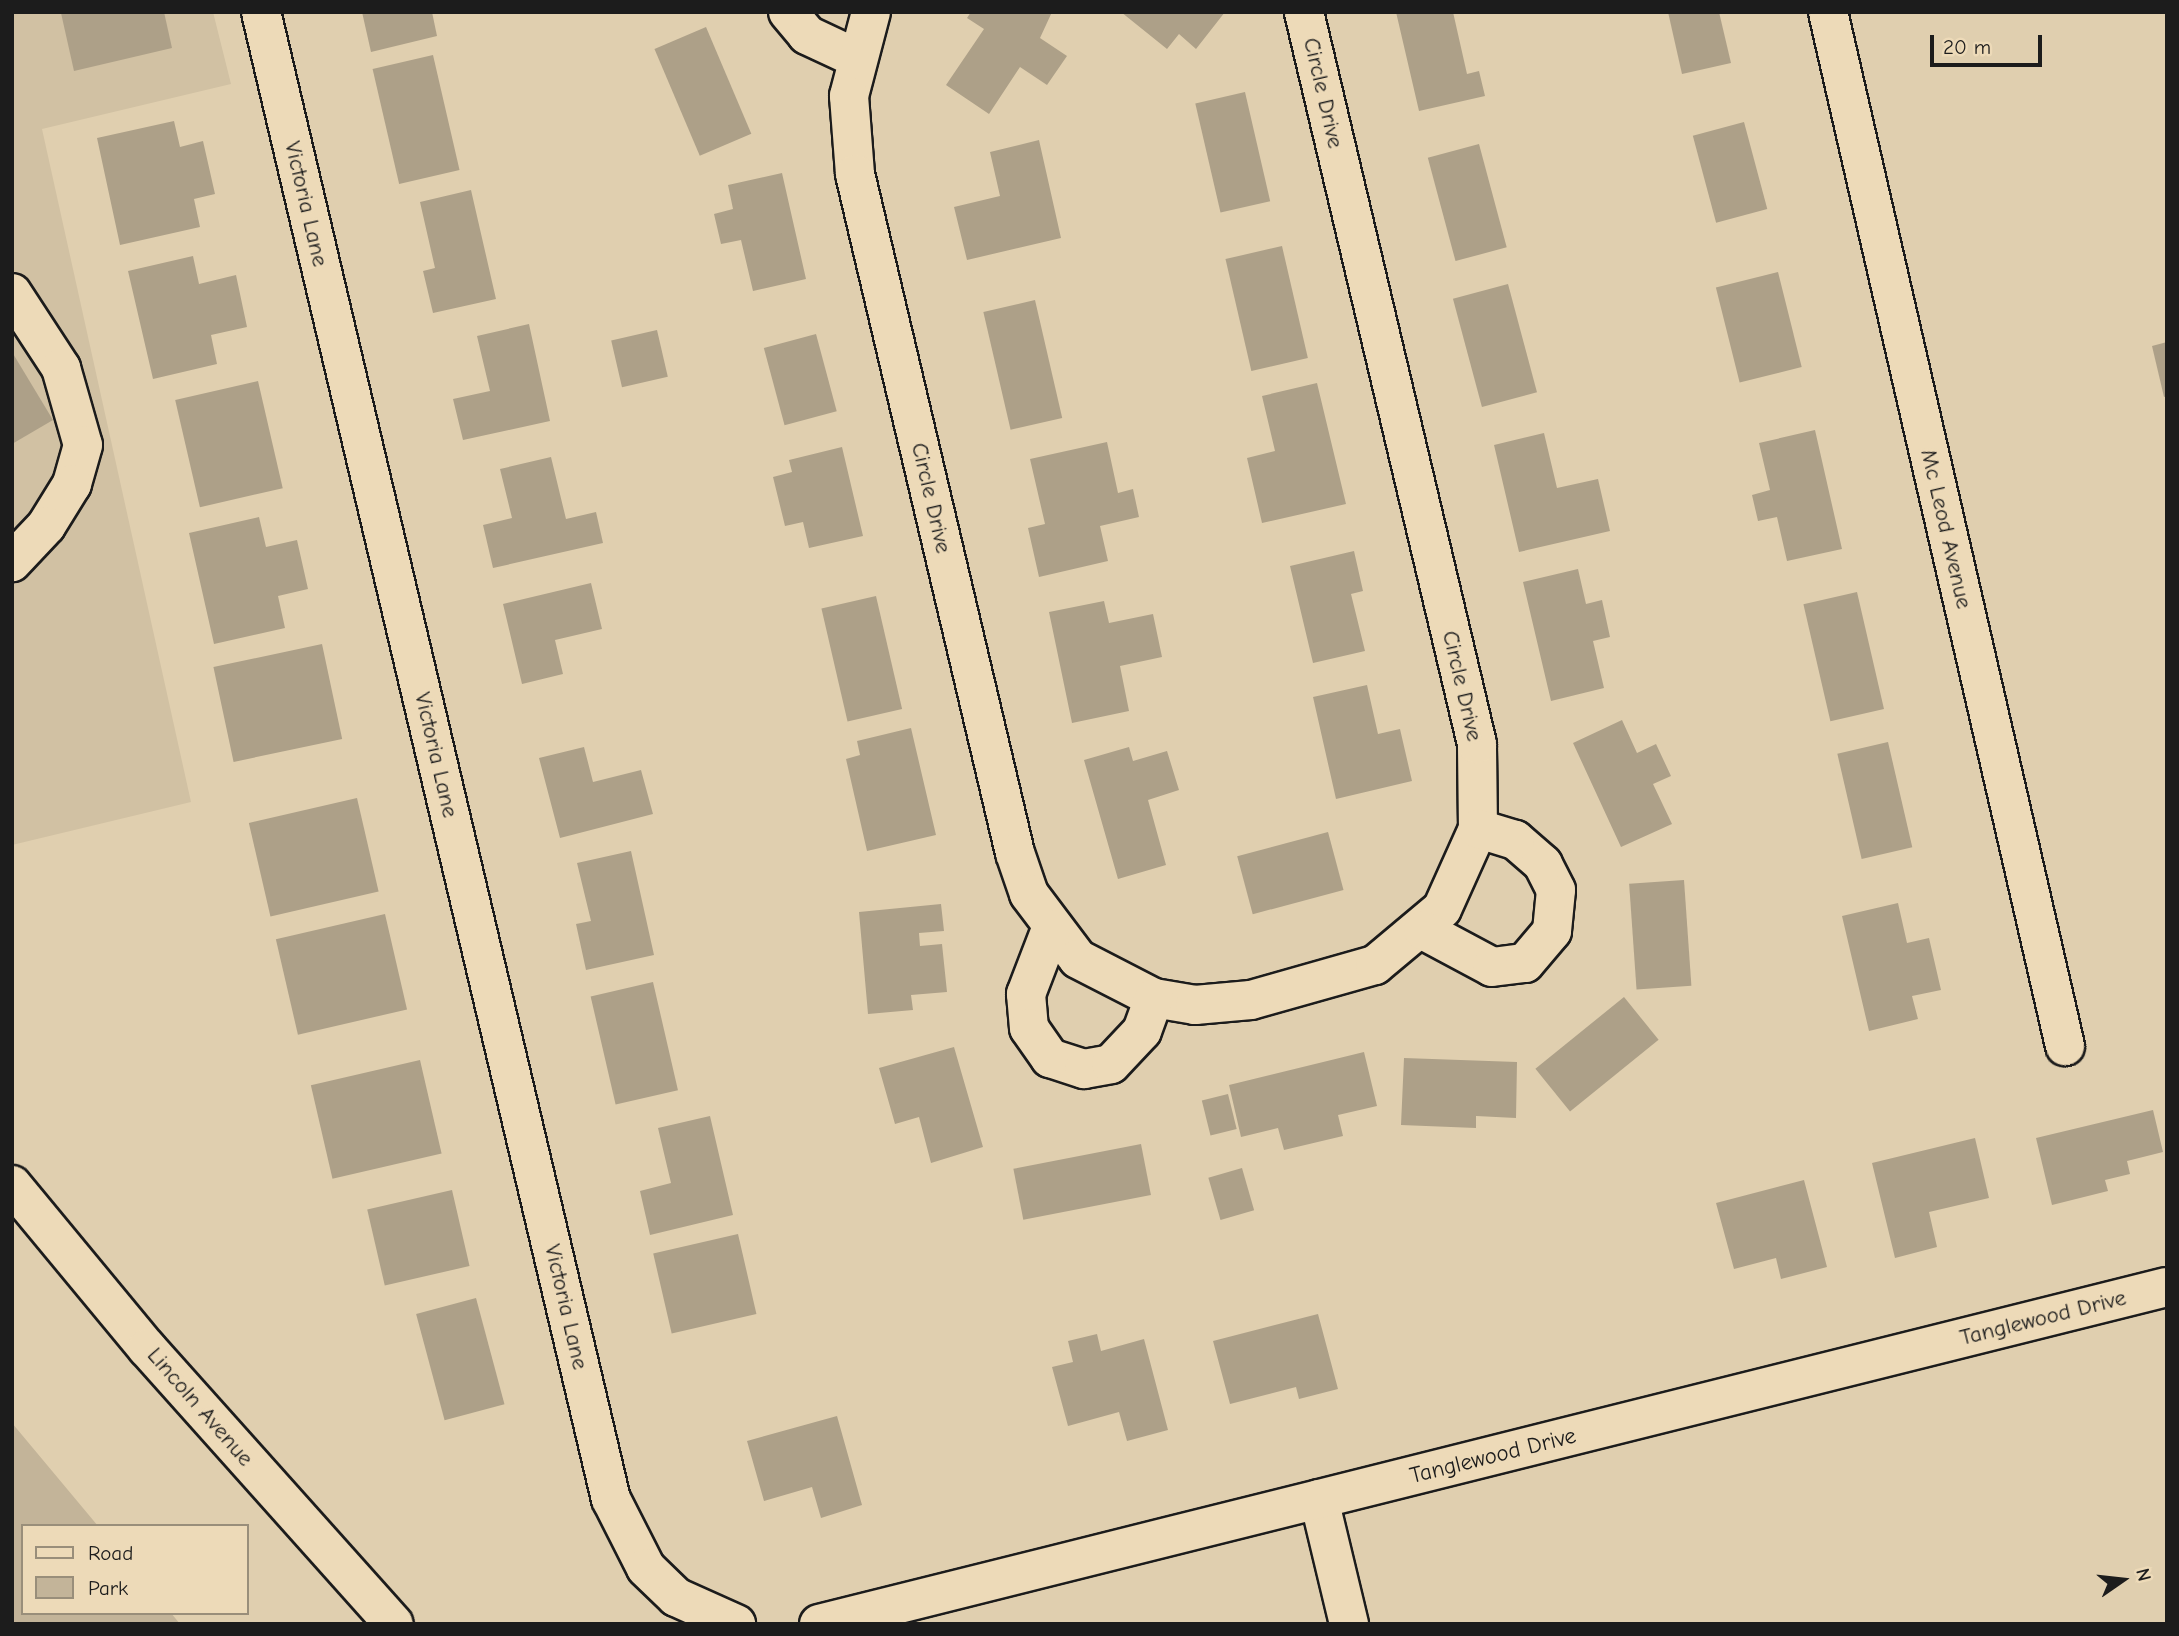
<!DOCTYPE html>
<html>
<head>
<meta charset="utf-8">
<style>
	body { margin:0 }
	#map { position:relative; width:2179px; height:1636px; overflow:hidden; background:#e0cfaf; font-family:"Comic Neue",sans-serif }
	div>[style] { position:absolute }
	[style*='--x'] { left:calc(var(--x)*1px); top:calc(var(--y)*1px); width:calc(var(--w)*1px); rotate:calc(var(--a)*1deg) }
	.built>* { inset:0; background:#d1c1a3 }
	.green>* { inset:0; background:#c3b499 }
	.building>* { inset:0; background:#ada088; transform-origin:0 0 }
	.roads { filter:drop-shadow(2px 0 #1c1c1c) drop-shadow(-2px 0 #1c1c1c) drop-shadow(0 2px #1c1c1c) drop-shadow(0 -2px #1c1c1c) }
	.minor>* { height:38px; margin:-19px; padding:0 19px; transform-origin:19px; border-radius:19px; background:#eddab8 }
	.major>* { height:38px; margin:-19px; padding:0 19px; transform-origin:19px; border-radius:19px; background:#eddab8 }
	span { translate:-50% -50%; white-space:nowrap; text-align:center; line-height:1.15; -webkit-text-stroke:6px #eddab8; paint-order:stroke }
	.street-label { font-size:23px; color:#1c1c1c }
	.frame { position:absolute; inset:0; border:14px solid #1c1c1c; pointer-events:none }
	.legend { position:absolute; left:21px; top:1524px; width:228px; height:91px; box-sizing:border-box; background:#eddab8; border:2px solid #998e7a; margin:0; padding:9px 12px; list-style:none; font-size:21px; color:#1c1c1c }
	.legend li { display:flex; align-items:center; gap:14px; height:35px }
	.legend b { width:35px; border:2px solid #998e7a }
	.north { position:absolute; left:2088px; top:1545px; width:70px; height:70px; -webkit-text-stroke:5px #eddab8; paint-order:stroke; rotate:76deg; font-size:19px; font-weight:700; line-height:28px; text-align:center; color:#1c1c1c }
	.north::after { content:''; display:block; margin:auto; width:24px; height:32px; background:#1c1c1c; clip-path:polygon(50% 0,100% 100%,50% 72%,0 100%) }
	.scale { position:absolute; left:1930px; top:35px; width:112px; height:32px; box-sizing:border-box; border:4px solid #1c1c1c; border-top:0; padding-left:9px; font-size:21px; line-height:24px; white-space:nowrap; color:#1c1c1c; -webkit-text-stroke:5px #eddab8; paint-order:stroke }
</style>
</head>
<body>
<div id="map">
	<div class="built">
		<div style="clip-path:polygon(12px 12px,213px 12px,231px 84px,42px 129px,191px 802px,12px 845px)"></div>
	</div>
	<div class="green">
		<div style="clip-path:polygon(12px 1423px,98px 1526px,23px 1526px,23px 1613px,171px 1613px,180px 1624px,12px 1624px)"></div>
	</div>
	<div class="building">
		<div style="clip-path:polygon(164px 12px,172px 48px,74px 71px,61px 13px)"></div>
		<div style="clip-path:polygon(362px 12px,432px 12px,437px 36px,371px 52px)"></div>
		<div style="clip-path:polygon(971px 12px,1052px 12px,1040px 38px,1067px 56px,1047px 85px,1020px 67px,989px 114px,946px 85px,984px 29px,967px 18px)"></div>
		<div style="clip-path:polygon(1121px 12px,1225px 12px,1196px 49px,1179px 34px,1167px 49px)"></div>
		<div style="clip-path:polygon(1396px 12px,1453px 12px,1467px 74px,1479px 71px,1485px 96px,1419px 111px)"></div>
		<div style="clip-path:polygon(1668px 12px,1719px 12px,1731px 63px,1682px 74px)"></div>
		<div style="left:706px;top:27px;width:116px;height:56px;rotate:67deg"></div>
		<div style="left:433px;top:55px;width:118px;height:62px;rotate:77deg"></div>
		<div style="left:1245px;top:92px;width:112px;height:51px;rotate:77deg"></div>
		<div style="clip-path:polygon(174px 121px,180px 147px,203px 141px,215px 194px,194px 199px,200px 227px,120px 245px,97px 138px)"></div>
		<div style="left:1744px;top:122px;width:90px;height:53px;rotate:75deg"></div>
		<div style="clip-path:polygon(1039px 140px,1061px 238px,967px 260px,954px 207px,1000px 196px,990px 152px)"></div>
		<div style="left:1479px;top:144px;width:107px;height:53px;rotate:75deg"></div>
		<div style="clip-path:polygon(782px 173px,806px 279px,753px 291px,741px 240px,721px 244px,714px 214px,733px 209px,728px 185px)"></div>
		<div style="clip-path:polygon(471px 190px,496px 299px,433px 313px,423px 271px,435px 268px,420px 202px)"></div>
		<div style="left:1282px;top:246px;width:115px;height:58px;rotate:77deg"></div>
		<div style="clip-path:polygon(193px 256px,199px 284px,236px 275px,247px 327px,211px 335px,217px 364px,153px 379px,128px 271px)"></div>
		<div style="left:1778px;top:272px;width:98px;height:64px;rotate:76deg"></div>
		<div style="left:1508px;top:284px;width:112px;height:57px;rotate:75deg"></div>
		<div style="left:1035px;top:300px;width:121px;height:53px;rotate:77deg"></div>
		<div style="clip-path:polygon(529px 324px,550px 421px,463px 440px,453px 399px,490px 391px,477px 336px)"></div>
		<div style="left:657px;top:330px;width:48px;height:47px;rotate:77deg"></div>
		<div style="left:816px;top:334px;width:80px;height:54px;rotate:75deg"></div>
		<div style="clip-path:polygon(2167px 342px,2167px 396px,2164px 397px,2152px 346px)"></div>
		<div style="clip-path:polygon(12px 352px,53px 420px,12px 444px)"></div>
		<div style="left:258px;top:381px;width:110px;height:85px;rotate:77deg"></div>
		<div style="clip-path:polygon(1317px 383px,1346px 504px,1262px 523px,1247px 458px,1275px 451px,1262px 396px)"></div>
		<div style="clip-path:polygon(1815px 430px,1842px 549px,1787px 561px,1777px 517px,1758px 521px,1752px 495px,1770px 490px,1759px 443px)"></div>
		<div style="clip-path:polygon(1544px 433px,1557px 488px,1598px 479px,1610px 531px,1519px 552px,1494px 445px)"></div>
		<div style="clip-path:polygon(1107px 442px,1118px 493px,1133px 489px,1139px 517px,1100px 526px,1108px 561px,1039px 577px,1028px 528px,1045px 524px,1030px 459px)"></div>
		<div style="clip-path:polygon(842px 447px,863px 536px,809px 548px,803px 522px,785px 526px,773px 477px,792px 472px,789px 460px)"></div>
		<div style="clip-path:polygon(551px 457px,566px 519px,596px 512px,603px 543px,493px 568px,483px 525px,512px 518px,500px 469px)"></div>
		<div style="clip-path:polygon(259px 517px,266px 547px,297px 540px,308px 589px,278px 596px,285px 628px,214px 644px,189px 533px)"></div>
		<div style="clip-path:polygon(1354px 551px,1363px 591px,1351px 594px,1365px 651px,1313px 663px,1290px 566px)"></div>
		<div style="clip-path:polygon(1578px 569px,1586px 604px,1602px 600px,1610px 637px,1593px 641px,1604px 688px,1551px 701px,1523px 582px)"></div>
		<div style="clip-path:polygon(591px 583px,602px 629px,555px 640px,563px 674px,522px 684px,503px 604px)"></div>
		<div style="left:1857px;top:592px;width:120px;height:55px;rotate:77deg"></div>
		<div style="left:876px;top:596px;width:116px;height:56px;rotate:77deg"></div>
		<div style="clip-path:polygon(1104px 601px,1109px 623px,1153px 614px,1162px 657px,1120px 666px,1129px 711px,1072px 723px,1049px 612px)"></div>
		<div style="left:322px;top:644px;width:97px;height:111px;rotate:78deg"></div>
		<div style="clip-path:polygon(1367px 685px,1378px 734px,1400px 729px,1412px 781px,1336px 799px,1313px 697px)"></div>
		<div style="clip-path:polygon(1622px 720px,1637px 753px,1656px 744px,1671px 776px,1653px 784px,1672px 824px,1621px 847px,1573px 743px)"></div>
		<div style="clip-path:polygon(911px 728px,936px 835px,867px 851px,846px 759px,860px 755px,857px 741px)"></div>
		<div style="left:1888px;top:742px;width:108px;height:52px;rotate:77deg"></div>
		<div style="clip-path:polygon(584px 747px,593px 782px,641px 770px,653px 814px,560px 838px,539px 758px)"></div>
		<div style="clip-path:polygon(1129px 747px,1133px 761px,1167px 751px,1179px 790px,1148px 800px,1166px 865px,1118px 879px,1084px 760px)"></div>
		<div style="left:357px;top:798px;width:96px;height:111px;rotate:77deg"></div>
		<div style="left:1328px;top:832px;width:60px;height:94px;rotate:75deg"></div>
		<div style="clip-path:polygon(631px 851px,654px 955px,586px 970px,576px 924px,591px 921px,577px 863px)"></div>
		<div style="left:1684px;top:880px;width:106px;height:55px;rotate:86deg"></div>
		<div style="clip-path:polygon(1898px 903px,1907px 943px,1929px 938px,1941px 990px,1912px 996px,1918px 1019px,1869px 1031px,1842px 916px)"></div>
		<div style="clip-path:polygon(941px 904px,944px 931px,919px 933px,920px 946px,942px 944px,947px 992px,911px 995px,913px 1010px,868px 1014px,859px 912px)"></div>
		<div style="left:385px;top:914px;width:98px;height:112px;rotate:77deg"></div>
		<div style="left:653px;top:982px;width:111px;height:64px;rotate:77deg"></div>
		<div style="left:1624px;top:997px;width:55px;height:114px;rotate:51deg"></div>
		<div style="clip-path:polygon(954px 1047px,983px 1147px,931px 1163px,919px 1117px,895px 1124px,879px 1068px)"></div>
		<div style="clip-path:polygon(1364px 1052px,1377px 1106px,1338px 1115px,1343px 1136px,1284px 1150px,1278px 1128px,1241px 1137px,1229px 1085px)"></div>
		<div style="clip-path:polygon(1404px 1058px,1517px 1062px,1516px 1118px,1476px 1116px,1476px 1128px,1401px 1125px)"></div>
		<div style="left:420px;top:1060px;width:96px;height:112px;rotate:77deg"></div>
		<div style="left:1228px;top:1094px;width:36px;height:27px;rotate:76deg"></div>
		<div style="clip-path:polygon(2153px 1110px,2163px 1152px,2127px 1161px,2130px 1174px,2105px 1180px,2108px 1191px,2052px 1205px,2036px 1138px)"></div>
		<div style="clip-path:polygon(710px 1116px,733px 1215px,650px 1235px,640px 1191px,671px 1183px,658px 1128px)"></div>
		<div style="clip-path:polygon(1975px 1138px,1989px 1198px,1929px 1212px,1937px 1247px,1895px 1258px,1872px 1163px)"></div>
		<div style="left:1141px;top:1144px;width:52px;height:130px;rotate:79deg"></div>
		<div style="left:1242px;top:1168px;width:44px;height:35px;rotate:74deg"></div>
		<div style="clip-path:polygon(1804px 1180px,1827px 1267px,1781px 1279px,1776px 1258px,1734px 1269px,1716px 1203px)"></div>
		<div style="left:452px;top:1190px;width:78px;height:87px;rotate:77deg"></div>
		<div style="left:738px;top:1234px;width:82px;height:87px;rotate:77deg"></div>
		<div style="left:476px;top:1298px;width:110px;height:62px;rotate:75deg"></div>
		<div style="clip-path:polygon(1318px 1314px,1338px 1389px,1299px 1399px,1296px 1387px,1230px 1404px,1213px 1341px)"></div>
		<div style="clip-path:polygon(1097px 1334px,1101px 1351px,1144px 1339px,1168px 1430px,1127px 1441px,1119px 1412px,1068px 1426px,1052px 1367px,1073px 1362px,1068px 1341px)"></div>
		<div style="clip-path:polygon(837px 1416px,862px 1505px,821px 1518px,812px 1487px,764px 1501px,747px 1441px)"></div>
	</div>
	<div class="roads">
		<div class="minor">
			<div style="--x:261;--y:12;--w:1528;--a:76.76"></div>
			<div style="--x:611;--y:1499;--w:77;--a:63.1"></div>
			<div style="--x:646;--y:1568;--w:42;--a:44"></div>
			<div style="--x:676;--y:1597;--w:66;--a:24.2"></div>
			<div style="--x:788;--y:12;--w:30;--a:50"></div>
			<div style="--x:807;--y:35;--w:54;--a:25.1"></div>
			<div style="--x:871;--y:12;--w:87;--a:104.7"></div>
			<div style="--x:849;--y:96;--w:78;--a:85.6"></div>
			<div style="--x:855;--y:174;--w:698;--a:76.74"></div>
			<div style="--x:1015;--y:853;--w:43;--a:71.1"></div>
			<div style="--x:1029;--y:894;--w:81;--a:53"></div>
			<div style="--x:1078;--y:959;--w:85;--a:27.2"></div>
			<div style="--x:1154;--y:998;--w:42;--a:9.7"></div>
			<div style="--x:1195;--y:1005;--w:56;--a:-5.1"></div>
			<div style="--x:1251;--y:1000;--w:129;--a:-15.8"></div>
			<div style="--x:1375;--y:965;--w:87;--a:-39.9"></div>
			<div style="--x:1442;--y:909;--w:88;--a:-65.8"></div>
			<div style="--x:1478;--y:829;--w:85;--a:-90.7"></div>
			<div style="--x:1477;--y:744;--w:752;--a:-103.3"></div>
			<div style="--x:1828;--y:12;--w:1061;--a:77.09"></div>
			<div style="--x:12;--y:293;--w:90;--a:56.8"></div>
			<div style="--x:61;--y:368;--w:80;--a:74.1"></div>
			<div style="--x:83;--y:445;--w:41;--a:105.8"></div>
			<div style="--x:72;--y:484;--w:49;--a:121.8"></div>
			<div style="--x:46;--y:526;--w:50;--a:133.4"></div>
			<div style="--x:1051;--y:929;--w:70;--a:111"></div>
			<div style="--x:1026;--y:994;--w:34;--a:85"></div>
			<div style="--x:1029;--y:1028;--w:37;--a:55"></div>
			<div style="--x:1050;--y:1058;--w:36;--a:18"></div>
			<div style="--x:1084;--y:1069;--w:27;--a:-10"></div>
			<div style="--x:1111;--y:1064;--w:45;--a:-46.8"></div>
			<div style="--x:1142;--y:1031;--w:35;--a:-70"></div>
			<div style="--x:1423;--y:930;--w:78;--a:28.2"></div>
			<div style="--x:1492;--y:967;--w:33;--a:-7"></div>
			<div style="--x:1525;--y:963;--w:42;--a:-49.8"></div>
			<div style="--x:1552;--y:931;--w:41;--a:-84.4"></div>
			<div style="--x:1556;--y:890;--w:29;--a:-117"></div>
			<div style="--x:1543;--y:864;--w:37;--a:-139"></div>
			<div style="--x:1515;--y:840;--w:39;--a:-163"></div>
			<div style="--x:1319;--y:1499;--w:129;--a:76.5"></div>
			<div style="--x:819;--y:1624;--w:1389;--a:-14.04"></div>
		</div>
		<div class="major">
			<div style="--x:12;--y:1185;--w:212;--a:50.4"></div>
			<div style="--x:147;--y:1348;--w:370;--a:48.2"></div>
		</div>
	</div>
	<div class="street-label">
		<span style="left:1323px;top:93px;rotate:77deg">Circle Drive</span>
		<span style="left:306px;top:204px;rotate:77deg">Victoria Lane</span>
		<span style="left:931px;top:498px;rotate:77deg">Circle Drive</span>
		<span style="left:1946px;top:529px;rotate:77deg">Mc Leod Avenue</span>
		<span style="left:1462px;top:686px;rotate:77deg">Circle Drive</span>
		<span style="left:436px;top:755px;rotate:77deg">Victoria Lane</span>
		<span style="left:566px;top:1307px;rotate:77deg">Victoria Lane</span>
		<span style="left:2043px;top:1318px;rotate:-14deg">Tanglewood Drive</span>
		<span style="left:200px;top:1407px;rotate:49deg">Lincoln Avenue</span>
		<span style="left:1493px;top:1456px;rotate:-14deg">Tanglewood Drive</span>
	</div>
	<div class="frame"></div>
	<ul class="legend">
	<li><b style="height:9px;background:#eddab8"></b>Road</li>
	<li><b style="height:19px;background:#c3b499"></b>Park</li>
	</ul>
	<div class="north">N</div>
	<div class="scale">20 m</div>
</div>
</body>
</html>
